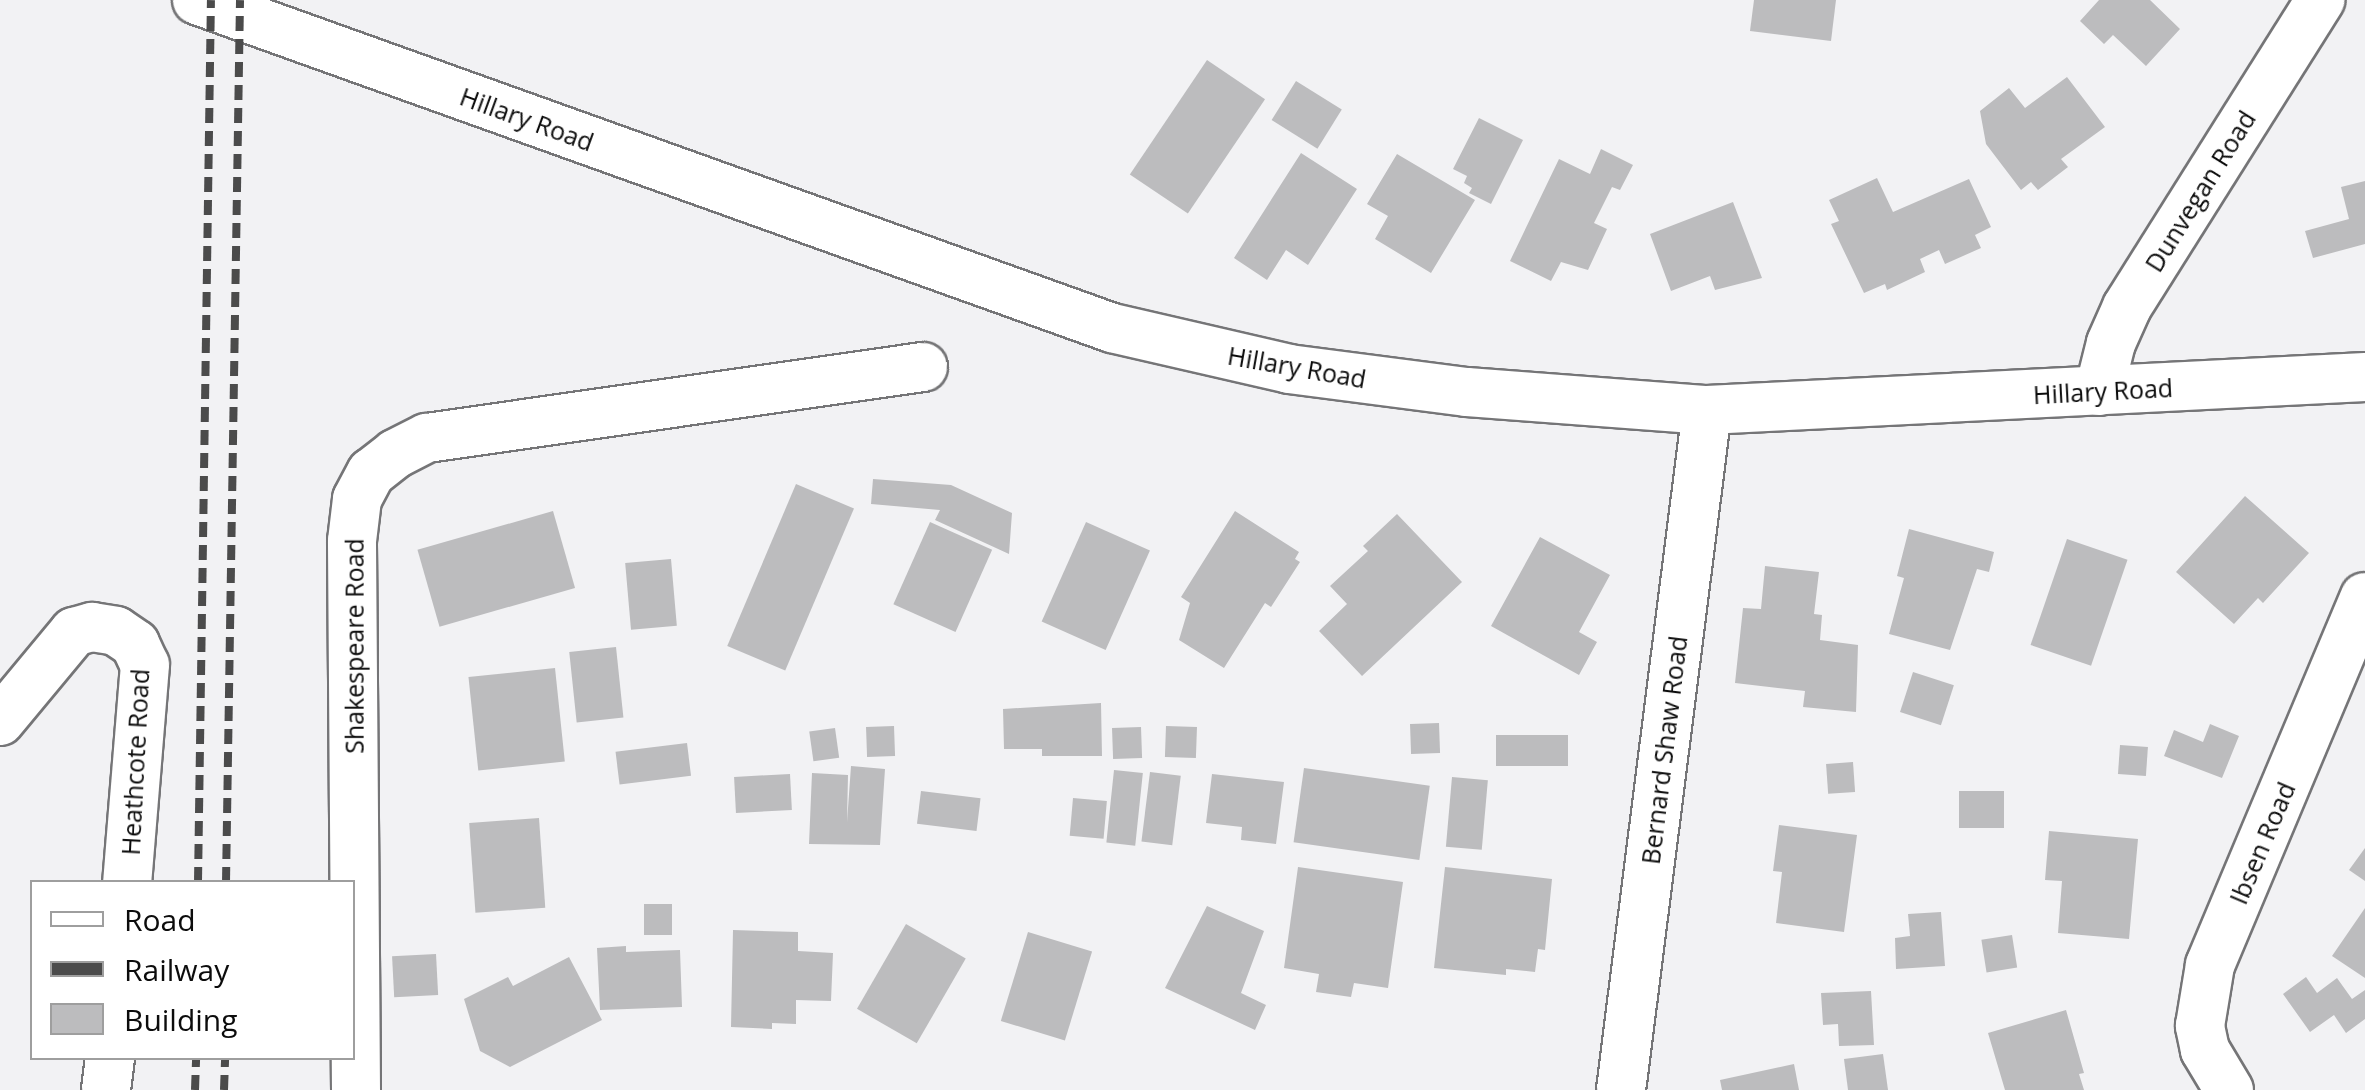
<!DOCTYPE html>
<html>
<head>
<meta charset="utf-8">
<style>
	body { margin:0 }
	#map { position:relative; width:2365px; height:1090px; overflow:hidden; background:#f2f2f4; font-family:"Open Sans",sans-serif }
	div>[style] { position:absolute }
	[style*='--x'] { left:calc(var(--x)*1px); top:calc(var(--y)*1px); width:calc(var(--w)*1px); rotate:calc(var(--a)*1deg) }
	.building>* { inset:0; background:#bcbcbe; transform-origin:0 0 }
	.roads { filter:drop-shadow(2px 0 #757577) drop-shadow(-2px 0 #757577) drop-shadow(0 2px #757577) drop-shadow(0 -2px #757577) }
	.minor>* { height:48px; margin:-24px; padding:0 24px; transform-origin:24px; border-radius:24px; background:#fff }
	.rail>* { height:8px; margin-top:-4px; transform-origin:0; background:repeating-linear-gradient(90deg,#4b4b4b 0 15px,transparent 0 23px) }
	span { translate:-50% -50%; white-space:nowrap; text-align:center; line-height:1.15; -webkit-text-stroke:10px #fff; paint-order:stroke }
	.street-label { font-size:25px; color:#0c0c0c }
	.legend { position:absolute; left:30px; top:880px; width:325px; height:180px; box-sizing:border-box; background:#fff; border:2px solid #9e9e9e; margin:0; padding:12px 18px; list-style:none; font-size:30px; color:#0c0c0c }
	.legend li { display:flex; align-items:center; gap:20px; height:50px }
	.legend b { width:50px; border:2px solid #9e9e9e }
</style>
</head>
<body>
<div id="map">
	<div class="building">
		<div style="clip-path:polygon(1754px 0,1836px 0,1831px 41px,1750px 31px)"></div>
		<div style="clip-path:polygon(2099px 0,2150px 0,2180px 29px,2146px 66px,2113px 35px,2104px 44px,2080px 21px)"></div>
		<div style="left:1207px;top:60px;width:70px;height:138px;rotate:34deg"></div>
		<div style="clip-path:polygon(2067px 77px,2105px 127px,2061px 159px,2068px 167px,2038px 190px,2031px 182px,2021px 190px,1986px 144px,1980px 111px,2009px 88px,2025px 108px)"></div>
		<div style="left:1296px;top:81px;width:54px;height:46px;rotate:32deg"></div>
		<div style="clip-path:polygon(1479px 118px,1523px 140px,1491px 204px,1469px 193px,1472px 188px,1464px 183px,1467px 176px,1453px 169px)"></div>
		<div style="clip-path:polygon(1601px 149px,1633px 165px,1620px 190px,1612px 187px,1594px 223px,1607px 229px,1588px 270px,1561px 262px,1551px 281px,1510px 261px,1559px 159px,1590px 174px)"></div>
		<div style="clip-path:polygon(1301px 153px,1357px 189px,1308px 265px,1286px 250px,1267px 280px,1234px 258px)"></div>
		<div style="clip-path:polygon(1397px 154px,1475px 200px,1431px 273px,1375px 239px,1388px 216px,1367px 204px)"></div>
		<div style="clip-path:polygon(1877px 178px,1893px 212px,1969px 179px,1991px 227px,1975px 235px,1981px 248px,1945px 264px,1939px 250px,1920px 259px,1925px 272px,1887px 290px,1885px 284px,1864px 293px,1831px 224px,1839px 221px,1829px 200px)"></div>
		<div style="clip-path:polygon(2365px 181px,2365px 244px,2313px 258px,2305px 231px,2349px 219px,2341px 187px)"></div>
		<div style="clip-path:polygon(1733px 202px,1762px 278px,1715px 290px,1710px 276px,1671px 291px,1650px 234px)"></div>
		<div style="clip-path:polygon(873px 479px,951px 485px,1012px 513px,1009px 554px,935px 520px,940px 510px,871px 504px)"></div>
		<div style="left:796px;top:484px;width:63px;height:176px;rotate:23deg"></div>
		<div style="clip-path:polygon(2245px 496px,2309px 553px,2263px 603px,2258px 598px,2234px 624px,2176px 572px)"></div>
		<div style="left:553px;top:511px;width:80px;height:141px;rotate:74deg"></div>
		<div style="clip-path:polygon(1235px 511px,1299px 552px,1295px 559px,1300px 562px,1271px 607px,1265px 603px,1224px 668px,1179px 640px,1190px 603px,1181px 597px)"></div>
		<div style="clip-path:polygon(1397px 514px,1462px 582px,1362px 676px,1319px 631px,1347px 604px,1330px 586px,1368px 551px,1363px 546px)"></div>
		<div style="left:930px;top:522px;width:68px;height:90px;rotate:24deg"></div>
		<div style="left:1086px;top:522px;width:70px;height:109px;rotate:24deg"></div>
		<div style="clip-path:polygon(1909px 529px,1994px 552px,1989px 572px,1977px 569px,1950px 650px,1889px 634px,1904px 578px,1897px 576px)"></div>
		<div style="clip-path:polygon(1540px 537px,1610px 575px,1579px 632px,1597px 642px,1579px 675px,1491px 626px)"></div>
		<div style="left:2067px;top:539px;width:64px;height:112px;rotate:19deg"></div>
		<div style="left:671px;top:559px;width:67px;height:46px;rotate:85deg"></div>
		<div style="clip-path:polygon(1765px 566px,1819px 572px,1814px 614px,1822px 615px,1820px 640px,1858px 645px,1856px 712px,1803px 707px,1805px 691px,1735px 683px,1743px 608px,1761px 609px)"></div>
		<div style="left:616px;top:647px;width:71px;height:47px;rotate:84deg"></div>
		<div style="left:555px;top:668px;width:94px;height:87px;rotate:84deg"></div>
		<div style="left:1913px;top:672px;width:43px;height:42px;rotate:18deg"></div>
		<div style="clip-path:polygon(1101px 703px,1102px 756px,1042px 756px,1042px 749px,1004px 749px,1003px 709px)"></div>
		<div style="left:1439px;top:723px;width:30px;height:29px;rotate:88deg"></div>
		<div style="clip-path:polygon(2210px 724px,2239px 736px,2222px 778px,2164px 756px,2174px 730px,2203px 742px)"></div>
		<div style="left:894px;top:726px;width:30px;height:28px;rotate:88deg"></div>
		<div style="left:1166px;top:726px;width:31px;height:31px;rotate:2deg"></div>
		<div style="left:1141px;top:727px;width:31px;height:29px;rotate:88deg"></div>
		<div style="left:835px;top:728px;width:30px;height:26px;rotate:82deg"></div>
		<div style="left:1568px;top:735px;width:31px;height:72px;rotate:90deg"></div>
		<div style="left:687px;top:743px;width:33px;height:72px;rotate:83deg"></div>
		<div style="left:2120px;top:745px;width:28px;height:29px;rotate:4deg"></div>
		<div style="left:1853px;top:762px;width:30px;height:27px;rotate:86deg"></div>
		<div style="clip-path:polygon(851px 766px,885px 769px,880px 845px,809px 844px,812px 773px,848px 775px,847px 822px)"></div>
		<div style="left:1304px;top:768px;width:127px;height:75px;rotate:8deg"></div>
		<div style="left:1114px;top:770px;width:29px;height:73px;rotate:6deg"></div>
		<div style="left:1150px;top:772px;width:31px;height:70px;rotate:7deg"></div>
		<div style="left:790px;top:774px;width:36px;height:56px;rotate:87deg"></div>
		<div style="clip-path:polygon(1212px 774px,1284px 782px,1276px 844px,1241px 840px,1242px 827px,1206px 823px)"></div>
		<div style="left:1452px;top:777px;width:36px;height:70px;rotate:5deg"></div>
		<div style="left:921px;top:791px;width:60px;height:33px;rotate:7deg"></div>
		<div style="left:1959px;top:791px;width:45px;height:37px"></div>
		<div style="left:1073px;top:798px;width:34px;height:38px;rotate:5deg"></div>
		<div style="left:539px;top:818px;width:90px;height:70px;rotate:86deg"></div>
		<div style="clip-path:polygon(1779px 825px,1857px 835px,1844px 932px,1776px 923px,1782px 872px,1773px 871px)"></div>
		<div style="clip-path:polygon(2049px 831px,2138px 839px,2129px 939px,2058px 933px,2062px 881px,2045px 880px)"></div>
		<div style="clip-path:polygon(2365px 848px,2365px 881px,2349px 870px)"></div>
		<div style="clip-path:polygon(1298px 867px,1403px 882px,1388px 988px,1354px 983px,1351px 997px,1316px 992px,1319px 974px,1284px 968px)"></div>
		<div style="clip-path:polygon(1445px 867px,1552px 879px,1545px 950px,1538px 949px,1535px 972px,1506px 969px,1506px 975px,1434px 968px)"></div>
		<div style="left:644px;top:904px;width:28px;height:31px"></div>
		<div style="clip-path:polygon(1207px 906px,1264px 931px,1241px 993px,1266px 1005px,1255px 1030px,1165px 988px)"></div>
		<div style="clip-path:polygon(2365px 908px,2365px 978px,2332px 956px)"></div>
		<div style="clip-path:polygon(1941px 912px,1945px 966px,1896px 969px,1895px 938px,1910px 936px,1908px 914px)"></div>
		<div style="left:906px;top:924px;width:69px;height:98px;rotate:30deg"></div>
		<div style="clip-path:polygon(733px 930px,798px 932px,798px 951px,833px 953px,831px 1001px,796px 1000px,796px 1024px,772px 1023px,772px 1029px,731px 1027px)"></div>
		<div style="left:1028px;top:932px;width:67px;height:93px;rotate:17deg"></div>
		<div style="left:2012px;top:935px;width:33px;height:31px;rotate:81deg"></div>
		<div style="clip-path:polygon(626px 946px,626px 952px,680px 950px,682px 1007px,600px 1010px,597px 948px)"></div>
		<div style="left:436px;top:954px;width:41px;height:44px;rotate:87deg"></div>
		<div style="clip-path:polygon(569px 957px,602px 1020px,510px 1067px,480px 1051px,464px 999px,508px 977px,513px 986px)"></div>
		<div style="clip-path:polygon(2306px 977px,2317px 993px,2337px 978px,2352px 999px,2365px 990px,2365px 1019px,2346px 1033px,2334px 1015px,2310px 1032px,2283px 994px)"></div>
		<div style="clip-path:polygon(1871px 991px,1874px 1045px,1839px 1046px,1838px 1024px,1823px 1025px,1821px 993px)"></div>
		<div style="clip-path:polygon(2066px 1010px,2084px 1073px,2079px 1074px,2084px 1090px,2005px 1090px,1988px 1033px)"></div>
		<div style="clip-path:polygon(1883px 1054px,1888px 1090px,1848px 1090px,1844px 1059px)"></div>
		<div style="clip-path:polygon(1794px 1064px,1799px 1090px,1722px 1090px,1720px 1080px)"></div>
	</div>
	<div class="roads">
		<div class="minor">
			<div style="--x:197;--y:0;--w:972;--a:19.72"></div>
			<div style="--x:1112;--y:328;--w:182;--a:13"></div>
			<div style="--x:1289;--y:369;--w:179;--a:7.4"></div>
			<div style="--x:1467;--y:392;--w:241;--a:4.3"></div>
			<div style="--x:1707;--y:410;--w:659;--a:-2.87"></div>
			<div style="--x:2099;--y:391;--w:49;--a:-76"></div>
			<div style="--x:2111;--y:343;--w:39;--a:-66"></div>
			<div style="--x:2127;--y:307;--w:363;--a:-57.8"></div>
			<div style="--x:0;--y:721;--w:116;--a:-50.3"></div>
			<div style="--x:74;--y:632;--w:19;--a:-16"></div>
			<div style="--x:92;--y:627;--w:24;--a:9"></div>
			<div style="--x:116;--y:631;--w:23;--a:34"></div>
			<div style="--x:135;--y:644;--w:23;--a:65"></div>
			<div style="--x:145;--y:665;--w:218;--a:94.7"></div>
			<div style="--x:106;--y:1090;--w:32;--a:-83"></div>
			<div style="--x:356;--y:1090;--w:549;--a:-90.42"></div>
			<div style="--x:352;--y:541;--w:42;--a:-83.2"></div>
			<div style="--x:357;--y:499;--w:30;--a:-62"></div>
			<div style="--x:371;--y:473;--w:31;--a:-38"></div>
			<div style="--x:395;--y:454;--w:36;--a:-27"></div>
			<div style="--x:427;--y:438;--w:501;--a:-8.15"></div>
			<div style="--x:1621;--y:1090;--w:685;--a:-82.79"></div>
			<div style="--x:2229;--y:1090;--w:47;--a:-121"></div>
			<div style="--x:2205;--y:1050;--w:25;--a:-102"></div>
			<div style="--x:2200;--y:1026;--w:62;--a:-80.7"></div>
			<div style="--x:2210;--y:965;--w:399;--a:-67.2"></div>
		</div>
	</div>
	<div class="rail">
		<div style="--x:198;--y:882;--w:882;--a:-89.16"></div>
		<div style="--x:226;--y:882;--w:882;--a:-89.09"></div>
		<div style="--x:195;--y:1090;--w:32;--a:-88"></div>
		<div style="--x:224;--y:1090;--w:32;--a:-88"></div>
	</div>
	<div class="street-label">
		<span style="left:527px;top:119px;rotate:20deg">Hillary Road</span>
		<span style="left:2200px;top:191px;rotate:-58deg">Dunvegan Road</span>
		<span style="left:1297px;top:367px;rotate:10deg">Hillary Road</span>
		<span style="left:2103px;top:391px;rotate:-3deg">Hillary Road</span>
		<span style="left:354px;top:646px;rotate:-90deg">Shakespeare Road</span>
		<span style="left:1664px;top:750px;rotate:-83deg">Bernard Shaw Road</span>
		<span style="left:135px;top:762px;rotate:-87deg">Heathcote Road</span>
		<span style="left:2262px;top:843px;rotate:-67deg">Ibsen Road</span>
	</div>
	<ul class="legend">
	<li><b style="height:12px;background:#fff"></b>Road</li>
	<li><b style="height:12px;background:#4b4b4b"></b>Railway</li>
	<li><b style="height:28px;background:#bcbcbe"></b>Building</li>
	</ul>
</div>
</body>
</html>
